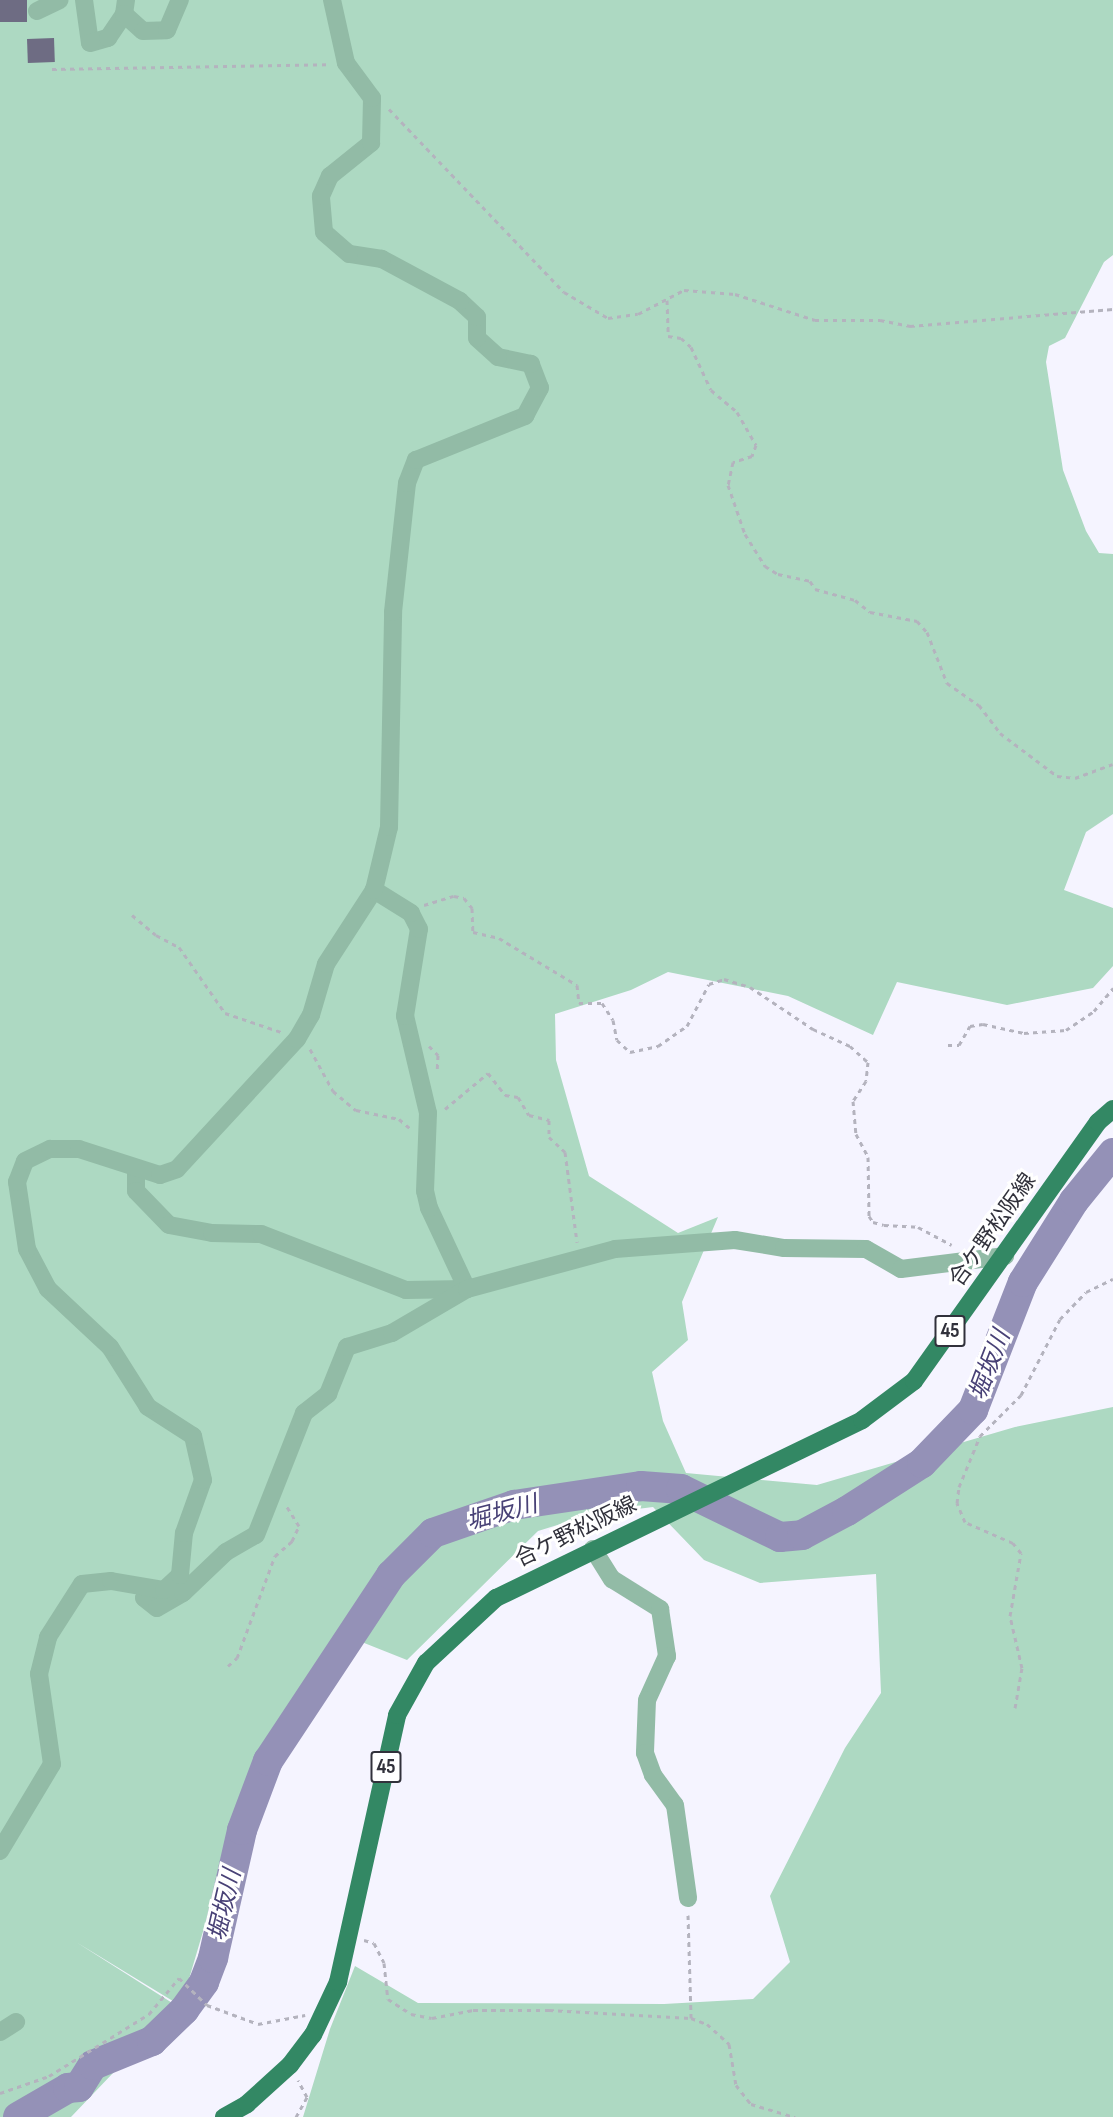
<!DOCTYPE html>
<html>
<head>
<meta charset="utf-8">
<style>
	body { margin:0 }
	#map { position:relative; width:1113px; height:2117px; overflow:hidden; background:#f5f4ff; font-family:"Sofia Sans Condensed","Noto Sans JP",sans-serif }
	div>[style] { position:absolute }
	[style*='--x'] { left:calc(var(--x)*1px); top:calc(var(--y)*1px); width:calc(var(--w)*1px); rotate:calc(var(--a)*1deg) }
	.green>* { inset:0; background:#add9c2 }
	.river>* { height:30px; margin:-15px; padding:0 15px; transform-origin:15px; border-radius:15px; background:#9491b7 }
	.building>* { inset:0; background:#6e6c83; transform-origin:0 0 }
	.path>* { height:3px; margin-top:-1.5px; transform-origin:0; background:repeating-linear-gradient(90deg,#b4b3be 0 4.5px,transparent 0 9px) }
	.minor>* { height:18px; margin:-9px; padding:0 9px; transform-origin:9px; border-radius:9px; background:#92bba6 }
	.major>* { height:18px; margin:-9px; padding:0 9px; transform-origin:9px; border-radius:9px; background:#338864 }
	span { translate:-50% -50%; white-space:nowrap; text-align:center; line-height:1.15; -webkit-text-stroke:6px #fff; paint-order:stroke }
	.shield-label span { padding:2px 4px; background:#fff; border:2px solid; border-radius:4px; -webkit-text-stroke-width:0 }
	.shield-label { font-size:21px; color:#31313b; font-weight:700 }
	.street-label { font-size:22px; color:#31313b }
	.water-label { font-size:24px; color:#484176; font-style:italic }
</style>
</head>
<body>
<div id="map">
	<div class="green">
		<div style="clip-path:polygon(0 0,1113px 0,1113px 255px,1104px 262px,1065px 338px,1049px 346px,1046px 362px,1063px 470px,1086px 531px,1099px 553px,1113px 554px,1113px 814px,1086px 832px,1064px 890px,1113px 908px,1113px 966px,1093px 988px,1007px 1005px,897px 982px,873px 1035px,788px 996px,668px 972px,631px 990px,555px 1014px,556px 1060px,589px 1176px,678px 1233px,718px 1217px,682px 1302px,688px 1340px,652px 1372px,663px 1421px,686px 1473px,817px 1485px,1015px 1427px,1113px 1407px,1113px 2117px,303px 2117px,330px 2029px,355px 1966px,418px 2003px,664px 2004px,753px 1999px,790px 1962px,770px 1896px,845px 1748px,881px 1693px,876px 1574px,760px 1583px,704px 1560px,653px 1507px,590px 1515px,538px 1531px,407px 1660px,339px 1633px,251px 1769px,181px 2006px,76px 1942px,177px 2006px,71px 2117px,0 2117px)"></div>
	</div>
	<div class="river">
		<div style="--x:18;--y:2117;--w:58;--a:-30.1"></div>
		<div style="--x:68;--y:2088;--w:11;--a:-5"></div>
		<div style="--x:79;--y:2087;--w:26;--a:-58"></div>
		<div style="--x:93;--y:2065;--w:64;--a:-22.1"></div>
		<div style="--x:152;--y:2041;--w:45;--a:-44.1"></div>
		<div style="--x:184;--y:2010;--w:34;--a:-54"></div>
		<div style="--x:204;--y:1982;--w:26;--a:-69"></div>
		<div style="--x:213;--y:1958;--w:131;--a:-77.2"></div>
		<div style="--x:242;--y:1830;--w:74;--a:-69.4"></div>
		<div style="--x:268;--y:1761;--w:223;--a:-56.5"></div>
		<div style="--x:391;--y:1575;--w:59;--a:-45"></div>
		<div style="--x:433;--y:1533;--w:86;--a:-19.1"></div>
		<div style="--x:514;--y:1505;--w:128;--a:-8.5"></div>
		<div style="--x:641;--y:1486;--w:40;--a:4.3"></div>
		<div style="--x:681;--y:1489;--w:110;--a:25.9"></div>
		<div style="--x:780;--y:1537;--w:22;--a:-5"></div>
		<div style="--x:802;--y:1535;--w:51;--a:-28.1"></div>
		<div style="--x:847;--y:1511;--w:89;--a:-32.6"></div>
		<div style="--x:922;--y:1463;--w:74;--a:-46.1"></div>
		<div style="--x:973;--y:1410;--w:137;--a:-68.7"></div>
		<div style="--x:1023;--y:1282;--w:96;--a:-57.8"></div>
		<div style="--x:1074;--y:1201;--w:62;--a:-50.9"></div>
	</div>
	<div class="building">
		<div style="left:0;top:0;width:27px;height:22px"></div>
		<div style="left:54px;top:38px;width:24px;height:27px;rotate:88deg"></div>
	</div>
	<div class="path">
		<div style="--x:52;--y:69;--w:277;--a:-1"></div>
		<div style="--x:389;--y:109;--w:253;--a:46.3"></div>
		<div style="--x:564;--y:292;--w:51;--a:30.6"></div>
		<div style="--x:608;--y:318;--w:30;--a:-8"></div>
		<div style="--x:638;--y:314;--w:52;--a:-27.6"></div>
		<div style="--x:684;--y:290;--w:51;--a:4.5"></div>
		<div style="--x:735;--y:294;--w:84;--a:18"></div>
		<div style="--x:815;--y:320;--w:65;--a:0"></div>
		<div style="--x:880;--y:320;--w:31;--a:11"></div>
		<div style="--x:910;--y:326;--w:204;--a:-4.8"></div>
		<div style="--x:667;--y:300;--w:36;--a:88"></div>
		<div style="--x:668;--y:336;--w:13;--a:9"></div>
		<div style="--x:681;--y:338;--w:13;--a:42"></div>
		<div style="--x:691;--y:347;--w:47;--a:65.1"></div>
		<div style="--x:711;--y:390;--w:34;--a:40"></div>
		<div style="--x:737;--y:412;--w:38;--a:60"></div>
		<div style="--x:756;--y:445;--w:12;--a:110"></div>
		<div style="--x:752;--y:456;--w:20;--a:162"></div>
		<div style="--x:733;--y:462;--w:24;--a:102"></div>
		<div style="--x:728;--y:485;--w:52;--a:70.9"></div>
		<div style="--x:745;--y:534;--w:38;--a:58"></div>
		<div style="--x:765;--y:566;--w:15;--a:32"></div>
		<div style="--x:778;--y:574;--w:33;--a:12"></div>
		<div style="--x:810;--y:581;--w:9;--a:58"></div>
		<div style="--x:815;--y:589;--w:41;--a:15.4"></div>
		<div style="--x:855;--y:600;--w:19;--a:39"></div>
		<div style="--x:870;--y:612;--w:48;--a:10.8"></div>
		<div style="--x:917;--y:621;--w:15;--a:48"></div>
		<div style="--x:927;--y:632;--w:55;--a:68.6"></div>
		<div style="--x:947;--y:683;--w:39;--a:35"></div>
		<div style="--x:979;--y:705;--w:35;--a:53"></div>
		<div style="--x:1000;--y:733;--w:71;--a:37"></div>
		<div style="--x:1057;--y:776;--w:18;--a:6"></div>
		<div style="--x:1075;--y:778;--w:40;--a:-20.2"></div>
		<div style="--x:424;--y:905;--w:31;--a:-17"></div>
		<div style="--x:454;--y:896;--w:10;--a:11"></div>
		<div style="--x:464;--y:898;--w:13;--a:51"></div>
		<div style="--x:472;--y:908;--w:24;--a:88"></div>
		<div style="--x:473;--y:932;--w:27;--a:13"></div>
		<div style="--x:499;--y:938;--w:91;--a:31.1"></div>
		<div style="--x:577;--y:985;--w:18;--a:84"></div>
		<div style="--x:579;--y:1003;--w:23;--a:0"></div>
		<div style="--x:602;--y:1003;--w:20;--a:57"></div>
		<div style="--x:613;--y:1020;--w:20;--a:79"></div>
		<div style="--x:617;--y:1040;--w:18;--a:43"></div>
		<div style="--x:630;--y:1052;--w:29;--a:-12"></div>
		<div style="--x:658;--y:1046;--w:35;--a:-35"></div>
		<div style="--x:687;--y:1026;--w:47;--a:-62.4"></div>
		<div style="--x:709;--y:984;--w:16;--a:-18"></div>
		<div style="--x:724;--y:979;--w:27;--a:17"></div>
		<div style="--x:750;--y:987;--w:76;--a:33.7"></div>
		<div style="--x:813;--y:1029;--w:41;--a:24.7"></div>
		<div style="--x:850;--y:1046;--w:24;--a:42"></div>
		<div style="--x:868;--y:1062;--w:19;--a:96"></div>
		<div style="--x:866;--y:1081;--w:24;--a:123"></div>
		<div style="--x:853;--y:1101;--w:33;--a:85"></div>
		<div style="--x:856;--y:1134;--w:26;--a:62"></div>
		<div style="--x:868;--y:1157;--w:59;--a:89"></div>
		<div style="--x:869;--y:1216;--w:7;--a:56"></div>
		<div style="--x:873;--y:1222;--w:11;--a:15"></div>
		<div style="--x:884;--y:1225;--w:34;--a:3"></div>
		<div style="--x:918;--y:1227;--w:38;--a:28"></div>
		<div style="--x:132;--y:915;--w:31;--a:40"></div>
		<div style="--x:156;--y:935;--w:26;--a:28"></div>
		<div style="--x:179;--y:947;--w:80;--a:55.1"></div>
		<div style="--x:225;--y:1013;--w:59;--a:18.7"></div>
		<div style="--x:948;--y:1045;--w:11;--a:0"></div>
		<div style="--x:959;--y:1045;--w:22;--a:-60"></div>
		<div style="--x:970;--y:1026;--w:13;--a:-9"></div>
		<div style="--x:983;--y:1024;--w:42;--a:12.4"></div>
		<div style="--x:1024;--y:1033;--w:42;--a:-4.1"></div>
		<div style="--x:1066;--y:1030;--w:34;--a:-34"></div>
		<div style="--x:1094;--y:1011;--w:30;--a:-50"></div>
		<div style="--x:429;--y:1046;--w:13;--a:45"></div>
		<div style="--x:438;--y:1055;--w:17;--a:93"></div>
		<div style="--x:310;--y:1049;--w:48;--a:61.3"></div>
		<div style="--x:333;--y:1091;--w:30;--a:40"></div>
		<div style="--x:356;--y:1110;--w:44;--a:11.8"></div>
		<div style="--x:399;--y:1119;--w:16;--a:40"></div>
		<div style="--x:445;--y:1109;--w:56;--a:-39.9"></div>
		<div style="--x:488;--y:1073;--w:28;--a:52"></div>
		<div style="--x:505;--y:1095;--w:13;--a:9"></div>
		<div style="--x:518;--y:1097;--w:21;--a:59"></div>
		<div style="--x:529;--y:1115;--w:21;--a:14"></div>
		<div style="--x:549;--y:1120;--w:17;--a:90"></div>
		<div style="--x:549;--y:1137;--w:22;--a:43"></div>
		<div style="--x:565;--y:1152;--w:91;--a:82.4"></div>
		<div style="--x:228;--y:1666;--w:12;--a:-42"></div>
		<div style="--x:237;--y:1658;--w:109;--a:-69.6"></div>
		<div style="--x:275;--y:1556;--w:23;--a:-41"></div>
		<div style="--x:292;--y:1541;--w:17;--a:-65"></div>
		<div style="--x:299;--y:1526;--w:25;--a:-122"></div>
		<div style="--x:1015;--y:1708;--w:41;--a:-80.1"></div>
		<div style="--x:1022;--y:1668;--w:53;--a:-103"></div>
		<div style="--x:1010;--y:1616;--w:64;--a:-80.1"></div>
		<div style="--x:1021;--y:1553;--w:13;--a:-129"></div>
		<div style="--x:1013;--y:1543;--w:52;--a:-156.4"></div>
		<div style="--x:965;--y:1522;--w:21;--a:-113"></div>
		<div style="--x:957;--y:1503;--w:16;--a:-83"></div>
		<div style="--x:959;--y:1487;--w:55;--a:-67.6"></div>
		<div style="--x:980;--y:1436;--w:58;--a:-45"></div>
		<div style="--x:1021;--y:1395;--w:85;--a:-62.8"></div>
		<div style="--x:1060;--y:1319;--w:37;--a:-46"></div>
		<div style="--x:1086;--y:1292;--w:30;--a:-26"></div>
		<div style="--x:688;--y:1915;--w:103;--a:88.3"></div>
		<div style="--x:691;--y:2018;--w:17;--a:21"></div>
		<div style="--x:707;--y:2024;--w:30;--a:42"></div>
		<div style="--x:729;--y:2044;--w:42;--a:80.3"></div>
		<div style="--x:736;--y:2085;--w:24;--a:52"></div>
		<div style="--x:751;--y:2104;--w:46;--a:16.5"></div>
		<div style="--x:364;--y:1940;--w:10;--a:17"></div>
		<div style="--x:374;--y:1943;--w:22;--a:63"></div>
		<div style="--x:384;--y:1963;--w:36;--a:84"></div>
		<div style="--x:388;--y:1999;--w:27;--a:33"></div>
		<div style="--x:411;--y:2014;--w:21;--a:11"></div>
		<div style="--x:432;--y:2018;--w:42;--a:-11"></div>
		<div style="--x:473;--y:2010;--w:76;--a:0"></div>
		<div style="--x:549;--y:2010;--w:142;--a:3.2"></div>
		<div style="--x:0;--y:2093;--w:52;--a:-19.1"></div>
		<div style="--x:49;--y:2076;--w:118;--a:-31.8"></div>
		<div style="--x:149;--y:2014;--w:47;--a:-50.2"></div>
		<div style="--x:179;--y:1978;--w:39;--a:44"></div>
		<div style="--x:207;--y:2005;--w:54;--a:20.4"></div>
		<div style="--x:258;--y:2024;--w:48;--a:-10.8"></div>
		<div style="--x:296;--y:2117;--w:23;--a:-61"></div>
		<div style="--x:307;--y:2097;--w:19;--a:-118"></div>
	</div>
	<div class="minor">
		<div style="--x:84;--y:0;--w:43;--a:82.1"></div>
		<div style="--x:90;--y:43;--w:19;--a:-16"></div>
		<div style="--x:108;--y:38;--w:29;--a:-56"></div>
		<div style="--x:126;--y:0;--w:14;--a:98"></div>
		<div style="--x:124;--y:14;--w:25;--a:42"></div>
		<div style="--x:143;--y:31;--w:24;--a:-2"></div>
		<div style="--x:167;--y:30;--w:33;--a:-67"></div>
		<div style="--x:37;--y:11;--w:25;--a:-26"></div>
		<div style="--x:136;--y:1170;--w:21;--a:90"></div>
		<div style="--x:136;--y:1191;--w:47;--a:45.9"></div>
		<div style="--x:169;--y:1225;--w:44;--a:10.5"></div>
		<div style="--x:212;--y:1233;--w:49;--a:1.2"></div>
		<div style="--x:261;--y:1234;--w:155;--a:21.1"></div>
		<div style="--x:406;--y:1290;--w:61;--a:-0.9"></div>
		<div style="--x:467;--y:1289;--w:89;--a:-115.1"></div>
		<div style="--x:429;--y:1208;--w:17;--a:-103"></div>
		<div style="--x:425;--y:1191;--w:78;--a:-87.8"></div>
		<div style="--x:428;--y:1113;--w:100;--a:-103.3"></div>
		<div style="--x:405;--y:1016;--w:88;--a:-80.9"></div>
		<div style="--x:419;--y:929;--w:18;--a:-117"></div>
		<div style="--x:411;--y:913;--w:44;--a:-148.1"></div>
		<div style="--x:593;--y:1549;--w:36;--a:58"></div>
		<div style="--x:612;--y:1579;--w:57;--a:32"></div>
		<div style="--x:660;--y:1609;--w:48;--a:81.5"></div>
		<div style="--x:667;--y:1656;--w:48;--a:114.4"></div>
		<div style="--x:647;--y:1700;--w:53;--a:92.2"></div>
		<div style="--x:645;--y:1753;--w:23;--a:70"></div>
		<div style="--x:653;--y:1775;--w:37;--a:54"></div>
		<div style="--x:675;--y:1805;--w:94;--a:82"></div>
		<div style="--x:163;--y:1591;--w:20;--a:160"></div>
		<div style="--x:144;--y:1598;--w:16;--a:38"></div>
		<div style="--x:157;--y:1608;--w:30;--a:-30"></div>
		<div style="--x:183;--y:1593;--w:59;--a:-43.6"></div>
		<div style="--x:226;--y:1552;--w:34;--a:-30"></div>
		<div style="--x:256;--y:1535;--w:131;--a:-68.5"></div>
		<div style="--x:304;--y:1413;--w:31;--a:-38"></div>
		<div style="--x:328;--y:1394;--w:51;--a:-68"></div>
		<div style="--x:347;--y:1347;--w:47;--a:-17.3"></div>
		<div style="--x:392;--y:1333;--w:87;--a:-30.4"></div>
		<div style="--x:467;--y:1289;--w:153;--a:-15.1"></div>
		<div style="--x:615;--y:1249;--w:120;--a:-4.3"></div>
		<div style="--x:735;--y:1240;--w:50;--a:9.3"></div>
		<div style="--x:784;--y:1248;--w:82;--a:0.7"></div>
		<div style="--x:866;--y:1249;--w:40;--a:29.7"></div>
		<div style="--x:901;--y:1269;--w:105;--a:-7.1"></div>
		<div style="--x:0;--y:1851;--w:101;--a:-59.1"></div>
		<div style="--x:52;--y:1764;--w:91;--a:-98.2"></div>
		<div style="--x:39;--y:1674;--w:38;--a:-76"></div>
		<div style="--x:48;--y:1637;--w:63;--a:-57.3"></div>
		<div style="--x:82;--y:1584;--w:29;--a:-6"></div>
		<div style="--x:111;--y:1581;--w:54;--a:9.6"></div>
		<div style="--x:164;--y:1590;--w:22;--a:-43"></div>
		<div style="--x:180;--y:1575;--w:42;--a:-84.6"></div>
		<div style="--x:184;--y:1533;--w:56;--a:-70.3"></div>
		<div style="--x:203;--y:1480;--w:45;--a:-102.8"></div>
		<div style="--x:193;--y:1436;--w:54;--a:-147.2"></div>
		<div style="--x:148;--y:1407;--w:71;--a:-122.3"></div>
		<div style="--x:110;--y:1347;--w:85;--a:-136.9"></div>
		<div style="--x:48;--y:1289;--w:45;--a:-117.7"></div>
		<div style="--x:27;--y:1249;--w:68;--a:-98.5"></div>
		<div style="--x:17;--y:1182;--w:22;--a:-69"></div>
		<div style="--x:25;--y:1161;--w:28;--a:-26"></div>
		<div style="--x:50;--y:1149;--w:29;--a:0"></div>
		<div style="--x:79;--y:1149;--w:85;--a:17.8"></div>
		<div style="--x:160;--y:1175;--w:18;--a:-19"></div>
		<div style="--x:177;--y:1169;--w:177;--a:-47.3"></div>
		<div style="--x:297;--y:1039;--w:28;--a:-60"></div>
		<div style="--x:311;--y:1015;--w:53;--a:-73.6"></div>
		<div style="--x:326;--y:964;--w:88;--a:-57"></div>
		<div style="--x:374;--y:890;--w:65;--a:-76.6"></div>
		<div style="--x:389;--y:827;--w:215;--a:-88.9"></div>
		<div style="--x:393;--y:612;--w:130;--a:-83.8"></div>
		<div style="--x:407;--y:483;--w:25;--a:-69"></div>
		<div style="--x:416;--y:460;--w:118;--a:-22"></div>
		<div style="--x:525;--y:416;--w:32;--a:-62"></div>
		<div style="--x:540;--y:388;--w:26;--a:-111"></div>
		<div style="--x:531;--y:364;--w:34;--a:-168"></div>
		<div style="--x:498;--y:357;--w:28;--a:-138"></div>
		<div style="--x:477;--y:338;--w:21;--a:-90"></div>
		<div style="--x:477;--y:317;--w:23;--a:-137"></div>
		<div style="--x:460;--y:301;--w:89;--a:-151.7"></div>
		<div style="--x:382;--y:259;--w:33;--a:-171"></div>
		<div style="--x:349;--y:254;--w:33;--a:-139"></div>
		<div style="--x:324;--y:232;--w:36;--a:-95"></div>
		<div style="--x:321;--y:196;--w:22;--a:-66"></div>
		<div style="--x:330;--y:176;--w:53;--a:-38.8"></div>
		<div style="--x:371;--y:143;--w:45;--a:-88.7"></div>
		<div style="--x:372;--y:98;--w:44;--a:-126.6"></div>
		<div style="--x:346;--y:63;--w:65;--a:-102.5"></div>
		<div style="--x:0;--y:2032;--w:19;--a:-32"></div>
	</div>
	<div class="major">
		<div style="--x:224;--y:2117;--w:26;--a:-29"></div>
		<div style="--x:247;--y:2104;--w:58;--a:-42.2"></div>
		<div style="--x:290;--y:2065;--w:38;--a:-53"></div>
		<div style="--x:313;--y:2035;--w:59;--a:-64.7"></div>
		<div style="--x:338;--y:1982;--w:273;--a:-77.5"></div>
		<div style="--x:397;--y:1715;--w:60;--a:-60.9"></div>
		<div style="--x:426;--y:1663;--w:96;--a:-42.9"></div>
		<div style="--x:496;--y:1598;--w:407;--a:-25.9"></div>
		<div style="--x:862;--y:1420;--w:65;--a:-36.9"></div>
		<div style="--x:914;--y:1381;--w:318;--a:-54.6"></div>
		<div style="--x:1098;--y:1122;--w:20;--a:-41"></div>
	</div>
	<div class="shield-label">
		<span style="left:950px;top:1331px">45</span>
		<span style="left:386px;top:1767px">45</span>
	</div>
	<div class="street-label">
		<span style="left:993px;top:1230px;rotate:-55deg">合ケ野松阪線</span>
		<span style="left:576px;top:1532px;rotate:-26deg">合ケ野松阪線</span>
	</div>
	<div class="water-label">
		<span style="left:990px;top:1365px;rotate:-69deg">堀坂川</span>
		<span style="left:502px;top:1513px;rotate:-15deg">堀坂川</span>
		<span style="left:225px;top:1905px;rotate:-77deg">堀坂川</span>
	</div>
</div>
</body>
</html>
